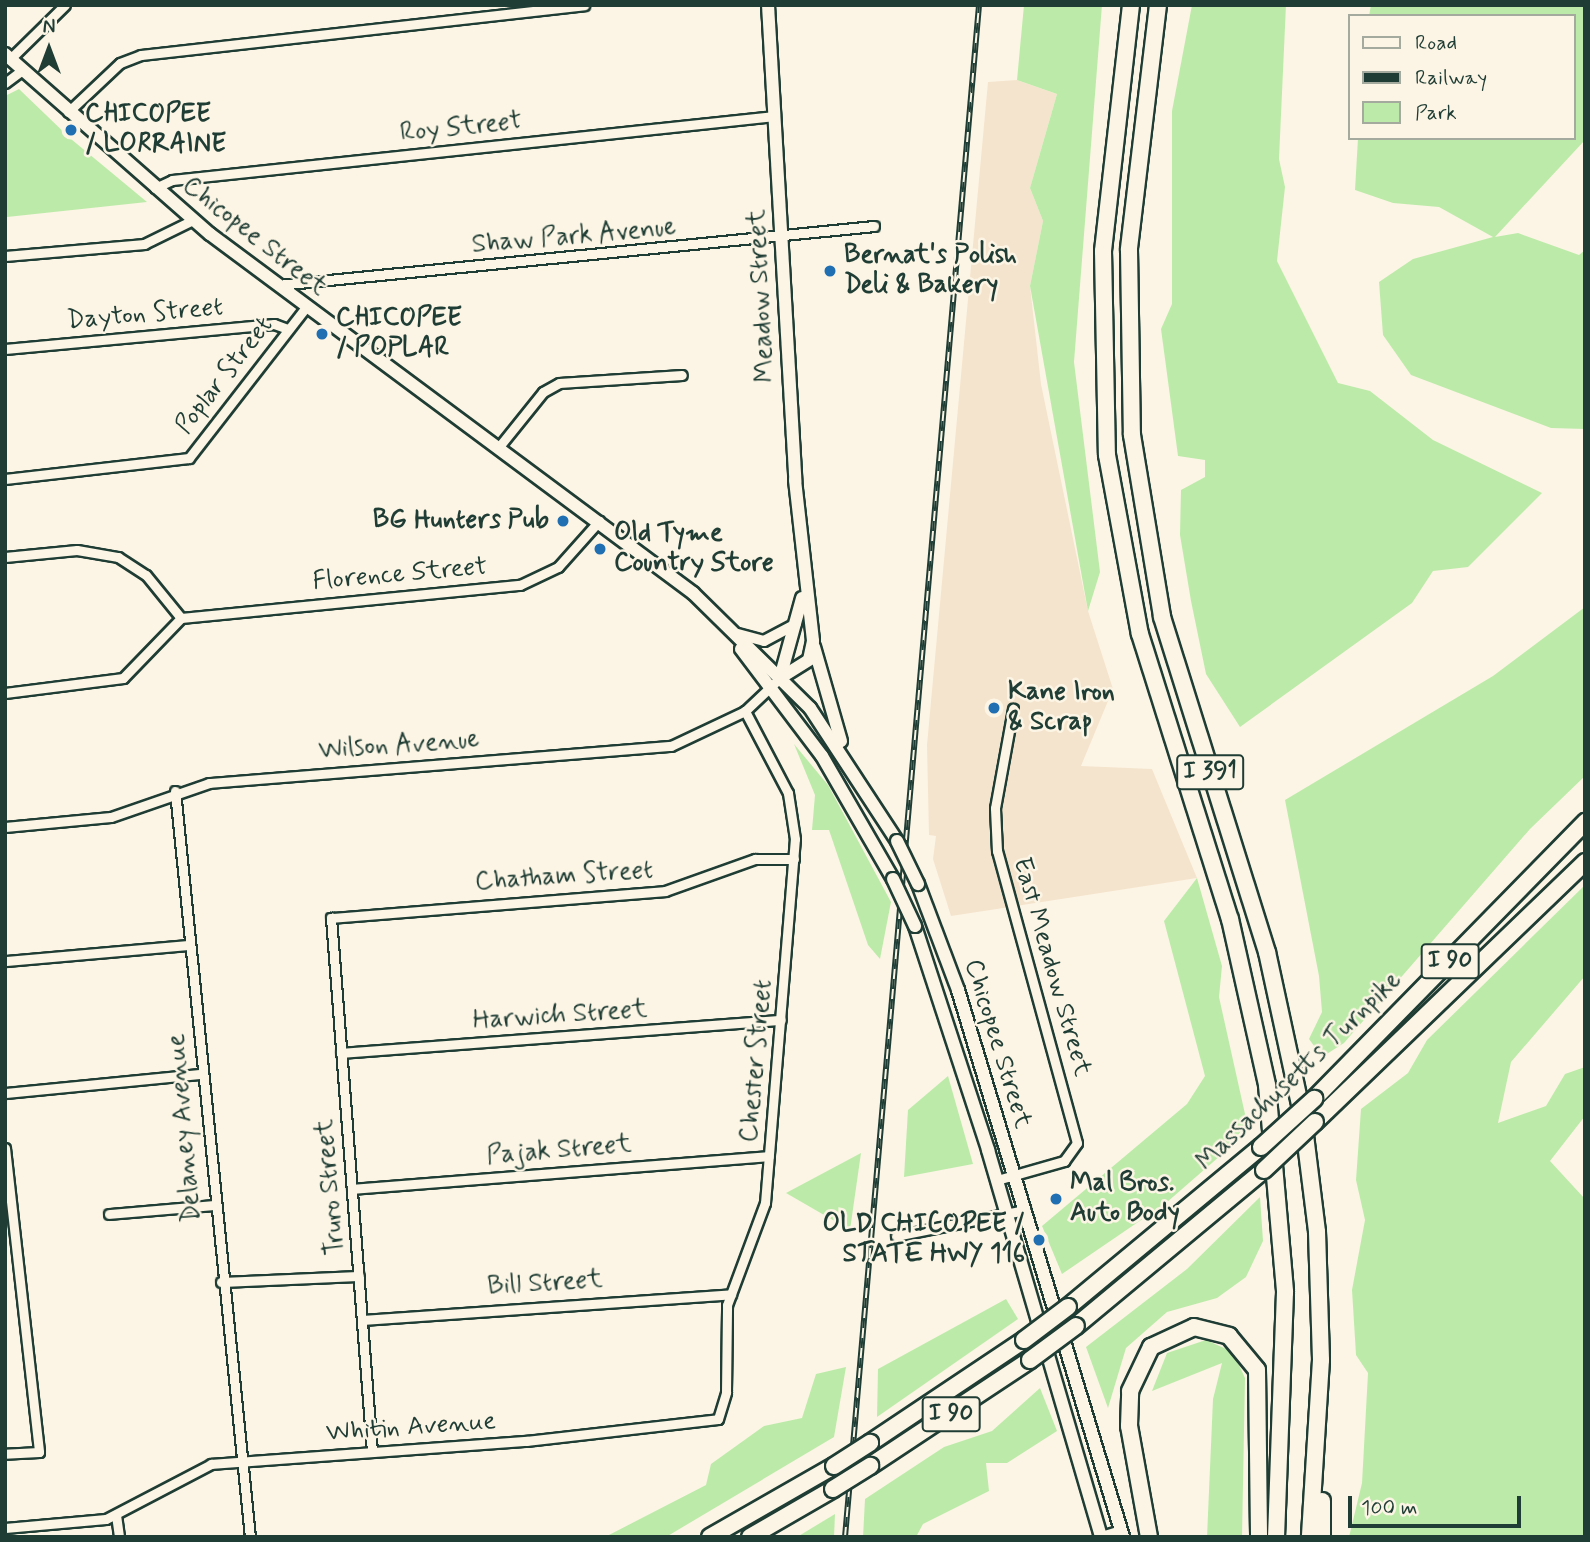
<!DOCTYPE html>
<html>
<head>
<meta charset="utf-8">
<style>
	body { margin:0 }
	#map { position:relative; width:1590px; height:1542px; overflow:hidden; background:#fcf5e5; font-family:Mynerve,sans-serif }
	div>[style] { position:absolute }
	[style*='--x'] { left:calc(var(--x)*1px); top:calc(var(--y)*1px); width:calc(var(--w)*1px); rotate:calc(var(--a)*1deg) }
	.built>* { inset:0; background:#f5e4cd }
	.green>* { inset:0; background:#bceba9 }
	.roads { filter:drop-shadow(2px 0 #1f3d34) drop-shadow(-2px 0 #1f3d34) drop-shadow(0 2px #1f3d34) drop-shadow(0 -2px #1f3d34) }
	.minor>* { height:9px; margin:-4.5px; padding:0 4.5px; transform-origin:4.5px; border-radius:4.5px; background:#fcf5e5 }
	.tertiary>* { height:10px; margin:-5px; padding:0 5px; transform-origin:5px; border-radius:5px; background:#fcf5e5 }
	.secondary>* { height:12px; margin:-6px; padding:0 6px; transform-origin:6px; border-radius:6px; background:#fcf5e5 }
	.motorway>* { height:16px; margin:-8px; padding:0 8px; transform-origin:8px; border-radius:8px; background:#fcf5e5 }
	.rail>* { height:6px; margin-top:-3px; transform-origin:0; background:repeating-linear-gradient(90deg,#fcf5e5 0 10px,#1f3d34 0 20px); box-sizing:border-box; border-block:2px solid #1f3d34 }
	.bridges { filter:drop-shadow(2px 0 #1f3d34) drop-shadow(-2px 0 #1f3d34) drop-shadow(0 2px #1f3d34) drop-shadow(0 -2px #1f3d34) }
	.secondary-bridge>* { height:12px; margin:-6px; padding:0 6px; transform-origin:6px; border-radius:6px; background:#fcf5e5 }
	.motorway-bridge>* { height:16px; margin:-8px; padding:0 8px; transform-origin:8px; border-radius:8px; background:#fcf5e5 }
	.dots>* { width:19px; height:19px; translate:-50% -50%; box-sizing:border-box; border:4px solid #fcf5e5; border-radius:50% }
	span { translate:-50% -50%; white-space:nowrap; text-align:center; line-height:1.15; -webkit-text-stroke:5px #fcf5e5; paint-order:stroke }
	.shield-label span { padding:2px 5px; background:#fcf5e5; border:2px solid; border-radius:5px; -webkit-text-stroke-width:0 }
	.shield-label { font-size:24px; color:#1f3d34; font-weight:700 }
	.poi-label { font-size:26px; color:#1f3d34; font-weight:700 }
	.left { translate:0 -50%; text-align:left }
	.right { translate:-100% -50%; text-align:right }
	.street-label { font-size:26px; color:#1f3d34 }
	.frame { position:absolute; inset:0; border:7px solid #1f3d34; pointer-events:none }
	.legend { position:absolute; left:1348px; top:14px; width:228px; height:126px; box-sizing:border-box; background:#fcf5e5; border:2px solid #a4ab9e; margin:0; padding:9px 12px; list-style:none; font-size:21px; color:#1f3d34 }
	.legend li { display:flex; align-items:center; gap:14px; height:35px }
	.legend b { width:35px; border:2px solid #a4ab9e }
	.north { position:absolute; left:14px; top:14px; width:70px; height:70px; -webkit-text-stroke:5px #fcf5e5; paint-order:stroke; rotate:0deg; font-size:19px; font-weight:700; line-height:28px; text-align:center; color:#1f3d34 }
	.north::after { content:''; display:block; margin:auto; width:24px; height:32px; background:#1f3d34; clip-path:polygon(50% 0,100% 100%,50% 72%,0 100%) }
	.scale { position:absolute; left:1348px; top:1496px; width:173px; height:32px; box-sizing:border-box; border:4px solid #1f3d34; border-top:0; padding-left:9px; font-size:21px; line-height:24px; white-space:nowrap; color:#1f3d34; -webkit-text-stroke:5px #fcf5e5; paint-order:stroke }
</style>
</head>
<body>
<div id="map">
	<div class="built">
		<div style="clip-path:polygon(1017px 80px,1057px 94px,1030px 188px,1043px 221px,1030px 286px,1041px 384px,1088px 611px,1113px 689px,1081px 766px,1152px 769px,1197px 878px,951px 916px,933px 859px,936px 836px,929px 835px,927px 745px,988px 82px)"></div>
	</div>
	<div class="green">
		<div style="clip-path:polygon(1024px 5px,1102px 5px,1074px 362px,1100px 572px,1088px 611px,1030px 286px,1043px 221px,1030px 188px,1057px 94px,1017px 80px)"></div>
		<div style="clip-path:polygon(1192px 5px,1286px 5px,1279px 159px,1285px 187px,1277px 261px,1338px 383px,1370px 391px,1433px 440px,1542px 493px,1468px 567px,1433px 571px,1412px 603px,1240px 727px,1206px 674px,1191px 601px,1180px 535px,1181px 490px,1205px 477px,1205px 460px,1178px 456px,1161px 329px,1172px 304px,1172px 111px)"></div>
		<div style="clip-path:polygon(1371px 5px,1585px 5px,1585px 140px,1495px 237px,1518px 233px,1579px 255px,1585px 250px,1585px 429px,1551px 428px,1411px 375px,1383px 335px,1379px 282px,1413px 259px,1493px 237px,1439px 207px,1393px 203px,1355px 190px,1358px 138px,1574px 138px,1574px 16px,1369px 16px)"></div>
		<div style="clip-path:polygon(19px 89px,71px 139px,147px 202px,7px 217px,5px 96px)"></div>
		<div style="clip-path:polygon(1585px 607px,1585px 776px,1530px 829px,1344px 1043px,1322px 1057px,1309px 1039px,1322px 1012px,1319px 976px,1285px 800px,1493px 676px)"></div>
		<div style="clip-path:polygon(794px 744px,828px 785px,891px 902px,880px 959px,868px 945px,829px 830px,812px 830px,815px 795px)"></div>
		<div style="clip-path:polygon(1197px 878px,1222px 966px,1219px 997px,1247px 1123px,1228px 1149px,1166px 1203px,1062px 1274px,1042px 1226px,1187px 1104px,1205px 1076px,1164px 921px)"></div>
		<div style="clip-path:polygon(1585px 885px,1585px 976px,1511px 1062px,1498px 1123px,1546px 1106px,1565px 1074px,1585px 1067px,1585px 1116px,1550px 1161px,1585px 1199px,1585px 1537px,1349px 1537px,1362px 1483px,1368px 1373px,1356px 1355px,1352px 1290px,1365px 1220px,1356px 1180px,1361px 1109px,1408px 1073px,1427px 1040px)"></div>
		<div style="clip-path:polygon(948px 1076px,973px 1164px,904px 1177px,908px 1110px)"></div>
		<div style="clip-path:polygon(861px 1153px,850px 1230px,786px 1193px)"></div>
		<div style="clip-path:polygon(1260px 1197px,1263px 1241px,1246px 1277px,1217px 1298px,1167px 1312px,1126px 1348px,1108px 1408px,1086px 1347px,1187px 1269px)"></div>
		<div style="clip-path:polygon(1006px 1299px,1018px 1319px,877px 1417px,878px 1369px)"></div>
		<div style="clip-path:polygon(1206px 1340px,1233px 1352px,1245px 1378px,1242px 1537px,1207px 1537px,1213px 1399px,1222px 1363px,1152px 1391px,1167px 1353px)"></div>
		<div style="clip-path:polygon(846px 1367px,834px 1437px,666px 1537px,605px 1537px,706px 1485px,711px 1464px,764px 1426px,802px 1418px,816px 1374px)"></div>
		<div style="clip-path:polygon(1040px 1388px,1057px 1431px,1007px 1463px,986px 1463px,989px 1491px,923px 1524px,916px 1537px,863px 1537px,865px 1499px,944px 1447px,992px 1431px)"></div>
		<div style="clip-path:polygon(835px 1514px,834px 1537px,797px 1537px)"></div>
	</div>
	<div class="roads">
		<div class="minor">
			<div style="--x:10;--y:59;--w:77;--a:-44.5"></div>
			<div style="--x:5;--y:83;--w:21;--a:-37"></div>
			<div style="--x:68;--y:112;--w:71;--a:-43.3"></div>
			<div style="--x:120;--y:63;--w:22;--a:-21"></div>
			<div style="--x:141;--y:55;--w:446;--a:-6.4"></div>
			<div style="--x:155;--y:188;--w:19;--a:-25"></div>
			<div style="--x:172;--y:180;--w:606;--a:-6.06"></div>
			<div style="--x:5;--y:256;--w:140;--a:-4.9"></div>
			<div style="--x:144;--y:244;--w:55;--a:-26.1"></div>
			<div style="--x:278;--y:285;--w:599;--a:-5.65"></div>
			<div style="--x:5;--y:349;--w:270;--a:-5.3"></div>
			<div style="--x:274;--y:324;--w:15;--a:20"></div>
			<div style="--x:498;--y:448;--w:72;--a:-51.2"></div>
			<div style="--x:543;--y:392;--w:18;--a:-29"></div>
			<div style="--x:559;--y:383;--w:123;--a:-3.7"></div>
			<div style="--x:5;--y:479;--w:185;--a:-6.5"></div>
			<div style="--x:189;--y:458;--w:191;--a:-52.2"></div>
			<div style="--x:5;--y:557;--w:72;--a:-5.6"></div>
			<div style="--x:77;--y:550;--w:42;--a:9.7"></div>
			<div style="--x:118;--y:557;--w:33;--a:33"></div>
			<div style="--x:146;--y:575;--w:55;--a:50.9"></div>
			<div style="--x:181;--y:618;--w:341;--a:-5.6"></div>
			<div style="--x:520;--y:585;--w:42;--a:-25.3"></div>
			<div style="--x:558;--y:567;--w:62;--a:-48.3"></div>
			<div style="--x:5;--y:693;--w:119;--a:-7.2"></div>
			<div style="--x:123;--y:678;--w:83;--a:-46"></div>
			<div style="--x:175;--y:791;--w:750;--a:84.26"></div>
			<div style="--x:5;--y:827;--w:106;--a:-5.4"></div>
			<div style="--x:111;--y:817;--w:104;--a:-19.1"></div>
			<div style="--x:209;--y:783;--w:463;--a:-4.6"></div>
			<div style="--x:671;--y:746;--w:82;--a:-25.3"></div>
			<div style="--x:745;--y:711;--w:48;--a:-43.3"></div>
			<div style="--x:5;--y:961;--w:185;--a:-5"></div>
			<div style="--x:341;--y:1053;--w:441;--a:-4.3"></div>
			<div style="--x:5;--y:1093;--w:196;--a:-5.6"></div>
			<div style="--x:5;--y:1148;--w:306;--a:83.6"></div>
			<div style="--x:39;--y:1452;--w:34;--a:177"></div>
			<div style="--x:997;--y:1180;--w:70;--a:-15.8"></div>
			<div style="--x:1064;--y:1161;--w:22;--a:-54"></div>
			<div style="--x:1077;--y:1143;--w:303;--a:-105.3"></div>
			<div style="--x:997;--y:851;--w:43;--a:-92.7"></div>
			<div style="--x:995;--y:808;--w:101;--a:-79.7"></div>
			<div style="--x:352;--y:1189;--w:418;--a:-4.5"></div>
			<div style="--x:109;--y:1214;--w:104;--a:-4.9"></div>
			<div style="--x:896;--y:1236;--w:132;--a:-11.4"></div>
			<div style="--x:221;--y:1282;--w:138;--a:-2.5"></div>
			<div style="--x:363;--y:1320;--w:369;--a:-4"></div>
			<div style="--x:372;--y:1452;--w:536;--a:-94.39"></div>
			<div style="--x:331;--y:918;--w:335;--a:-4.6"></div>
			<div style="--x:665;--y:891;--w:96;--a:-19.6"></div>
			<div style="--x:755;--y:859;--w:39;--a:0"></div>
			<div style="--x:116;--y:1515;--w:22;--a:82"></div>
			<div style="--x:5;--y:1528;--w:101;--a:-5.1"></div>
			<div style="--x:106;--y:1519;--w:119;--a:-27.6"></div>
			<div style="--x:211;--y:1464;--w:316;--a:-4.2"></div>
			<div style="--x:526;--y:1441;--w:193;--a:-6.5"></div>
			<div style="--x:718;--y:1419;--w:28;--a:-73"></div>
			<div style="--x:726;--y:1392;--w:87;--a:-89.3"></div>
			<div style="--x:727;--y:1305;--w:109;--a:-69.6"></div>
			<div style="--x:765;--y:1203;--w:365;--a:-85.3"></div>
			<div style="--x:795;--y:839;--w:47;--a:-98.7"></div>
			<div style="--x:788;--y:793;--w:93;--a:-117.7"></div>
			<div style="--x:1098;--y:1537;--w:24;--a:-17"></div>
		</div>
		<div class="tertiary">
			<div style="--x:738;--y:634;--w:27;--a:15"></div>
			<div style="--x:764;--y:641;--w:36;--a:-28"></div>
		</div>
		<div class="secondary">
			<div style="--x:768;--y:5;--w:476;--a:86.7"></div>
			<div style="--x:795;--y:480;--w:162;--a:83.6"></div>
			<div style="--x:813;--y:641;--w:19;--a:102"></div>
			<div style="--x:809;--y:660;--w:34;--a:148"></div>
			<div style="--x:5;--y:54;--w:273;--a:41.3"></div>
			<div style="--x:210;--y:234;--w:602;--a:36.62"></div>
			<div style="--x:693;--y:593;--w:164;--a:44.5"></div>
			<div style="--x:810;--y:708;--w:159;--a:56.8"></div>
			<div style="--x:814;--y:647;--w:98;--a:74"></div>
			<div style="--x:741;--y:649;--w:134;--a:52.9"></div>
			<div style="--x:822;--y:756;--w:142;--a:60"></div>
			<div style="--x:780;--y:678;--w:83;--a:-74.6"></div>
			<div style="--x:918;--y:884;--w:113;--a:69.3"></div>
			<div style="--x:958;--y:990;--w:571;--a:73.21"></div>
			<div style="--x:915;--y:926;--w:236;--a:71.9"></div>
			<div style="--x:988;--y:1150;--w:403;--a:73.7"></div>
		</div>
		<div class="motorway">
			<div style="--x:1131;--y:5;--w:248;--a:96.5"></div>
			<div style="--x:1103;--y:251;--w:204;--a:88.9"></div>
			<div style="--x:1107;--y:455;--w:182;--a:79.6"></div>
			<div style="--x:1140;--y:634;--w:299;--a:72.5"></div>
			<div style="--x:1230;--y:919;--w:170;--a:77.4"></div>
			<div style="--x:1267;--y:1085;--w:208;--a:85"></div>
			<div style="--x:1285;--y:1292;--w:245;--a:92.1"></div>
			<div style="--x:1158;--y:5;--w:247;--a:96.8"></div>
			<div style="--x:1129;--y:250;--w:185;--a:89.1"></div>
			<div style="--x:1132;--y:435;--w:184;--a:80.6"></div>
			<div style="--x:1162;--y:617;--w:351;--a:72.6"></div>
			<div style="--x:1267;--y:952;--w:171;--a:77.8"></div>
			<div style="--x:1303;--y:1119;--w:114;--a:82.9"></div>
			<div style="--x:1317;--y:1232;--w:128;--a:88.2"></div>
			<div style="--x:1321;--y:1360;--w:177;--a:93.6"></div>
			<div style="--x:1314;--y:1099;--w:388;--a:-45.6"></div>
			<div style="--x:1315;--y:1122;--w:375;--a:-43.9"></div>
			<div style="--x:1068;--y:1307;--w:251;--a:-39.7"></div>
			<div style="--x:1076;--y:1326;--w:244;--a:-39.7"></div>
			<div style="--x:870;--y:1443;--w:185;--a:-33.8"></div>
			<div style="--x:870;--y:1466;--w:192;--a:-33.5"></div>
			<div style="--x:710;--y:1537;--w:143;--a:-29.8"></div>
			<div style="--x:750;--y:1537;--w:96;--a:-30"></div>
			<div style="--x:1149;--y:1537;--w:113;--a:-100.2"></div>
			<div style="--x:1129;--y:1426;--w:35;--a:-88"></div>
			<div style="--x:1130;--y:1391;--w:49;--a:-64.5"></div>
			<div style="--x:1151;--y:1347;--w:47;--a:-24.9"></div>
			<div style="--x:1194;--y:1327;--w:36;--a:14"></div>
			<div style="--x:1229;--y:1336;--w:44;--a:50.5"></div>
			<div style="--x:1257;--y:1370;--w:167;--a:89.3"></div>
			<div style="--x:1322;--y:1537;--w:36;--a:-90"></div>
		</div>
	</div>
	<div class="rail">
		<div style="--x:845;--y:1537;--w:1538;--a:-85"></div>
	</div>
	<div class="bridges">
		<div class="secondary-bridge">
			<div style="--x:897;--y:841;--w:48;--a:64"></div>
			<div style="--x:893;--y:879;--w:52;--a:64.9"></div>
		</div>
		<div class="motorway-bridge">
			<div style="--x:1261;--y:1147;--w:72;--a:-42.2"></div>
			<div style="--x:1264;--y:1170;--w:70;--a:-43.3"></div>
			<div style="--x:1024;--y:1340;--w:55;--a:-36.9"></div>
			<div style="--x:1030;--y:1360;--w:57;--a:-36.5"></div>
			<div style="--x:834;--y:1466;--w:43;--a:-32.6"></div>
			<div style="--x:833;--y:1489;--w:44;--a:-31.9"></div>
		</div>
	</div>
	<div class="dots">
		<div style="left:71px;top:130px;background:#1f6fb2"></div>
		<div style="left:830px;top:271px;background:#1f6fb2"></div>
		<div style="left:322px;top:334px;background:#1f6fb2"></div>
		<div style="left:563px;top:521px;background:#1f6fb2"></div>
		<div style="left:600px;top:549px;background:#1f6fb2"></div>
		<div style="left:994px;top:708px;background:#1f6fb2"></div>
		<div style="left:1056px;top:1199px;background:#1f6fb2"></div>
		<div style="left:1039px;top:1240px;background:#1f6fb2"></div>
	</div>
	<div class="shield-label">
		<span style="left:1210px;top:772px">I 391</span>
		<span style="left:1450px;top:961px">I 90</span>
		<span style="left:951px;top:1414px">I 90</span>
	</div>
	<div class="poi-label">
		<span class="left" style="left:85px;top:130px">CHICOPEE<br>/ LORRAINE</span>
		<span class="left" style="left:844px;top:271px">Bernat's Polish<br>Deli &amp; Bakery</span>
		<span class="left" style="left:336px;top:334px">CHICOPEE<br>/ POPLAR</span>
		<span class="right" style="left:549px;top:521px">BG Hunters Pub</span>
		<span class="left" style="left:614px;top:549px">Old Tyme<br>Country Store</span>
		<span class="left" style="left:1008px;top:708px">Kane Iron<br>&amp; Scrap</span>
		<span class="left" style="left:1070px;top:1199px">Mal Bros.<br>Auto Body</span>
		<span class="right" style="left:1025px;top:1240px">OLD CHICOPEE /<br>STATE HWY 116</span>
	</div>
	<div class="street-label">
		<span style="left:461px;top:128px;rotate:-6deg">Roy Street</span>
		<span style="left:254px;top:237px;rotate:38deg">Chicopee Street</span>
		<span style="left:574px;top:237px;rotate:-5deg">Shaw Park Avenue</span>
		<span style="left:762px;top:296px;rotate:-93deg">Meadow Street</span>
		<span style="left:145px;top:315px;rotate:-5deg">Dayton Street</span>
		<span style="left:225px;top:376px;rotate:-52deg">Poplar Street</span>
		<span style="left:400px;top:575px;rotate:-5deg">Florence Street</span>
		<span style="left:399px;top:746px;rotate:-4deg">Wilson Avenue</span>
		<span style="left:564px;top:877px;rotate:-4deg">Chatham Street</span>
		<span style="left:1051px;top:967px;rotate:74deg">East Meadow Street</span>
		<span style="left:560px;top:1016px;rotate:-4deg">Harwich Street</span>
		<span style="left:997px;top:1044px;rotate:73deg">Chicopee Street</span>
		<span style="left:757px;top:1061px;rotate:-85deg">Chester Street</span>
		<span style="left:1300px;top:1072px;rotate:-44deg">Massachusetts Turnpike</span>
		<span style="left:185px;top:1128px;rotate:-95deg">Delaney Avenue</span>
		<span style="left:559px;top:1151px;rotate:-5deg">Pajak Street</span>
		<span style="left:331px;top:1187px;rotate:-95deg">Truro Street</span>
		<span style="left:545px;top:1284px;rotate:-4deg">Bill Street</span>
		<span style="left:411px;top:1428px;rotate:-4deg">Whitin Avenue</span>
	</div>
	<div class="frame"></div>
	<ul class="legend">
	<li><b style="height:9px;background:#fcf5e5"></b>Road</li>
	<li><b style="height:9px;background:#1f3d34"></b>Railway</li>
	<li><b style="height:19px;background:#bceba9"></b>Park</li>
	</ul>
	<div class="north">N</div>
	<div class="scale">100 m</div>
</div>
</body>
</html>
